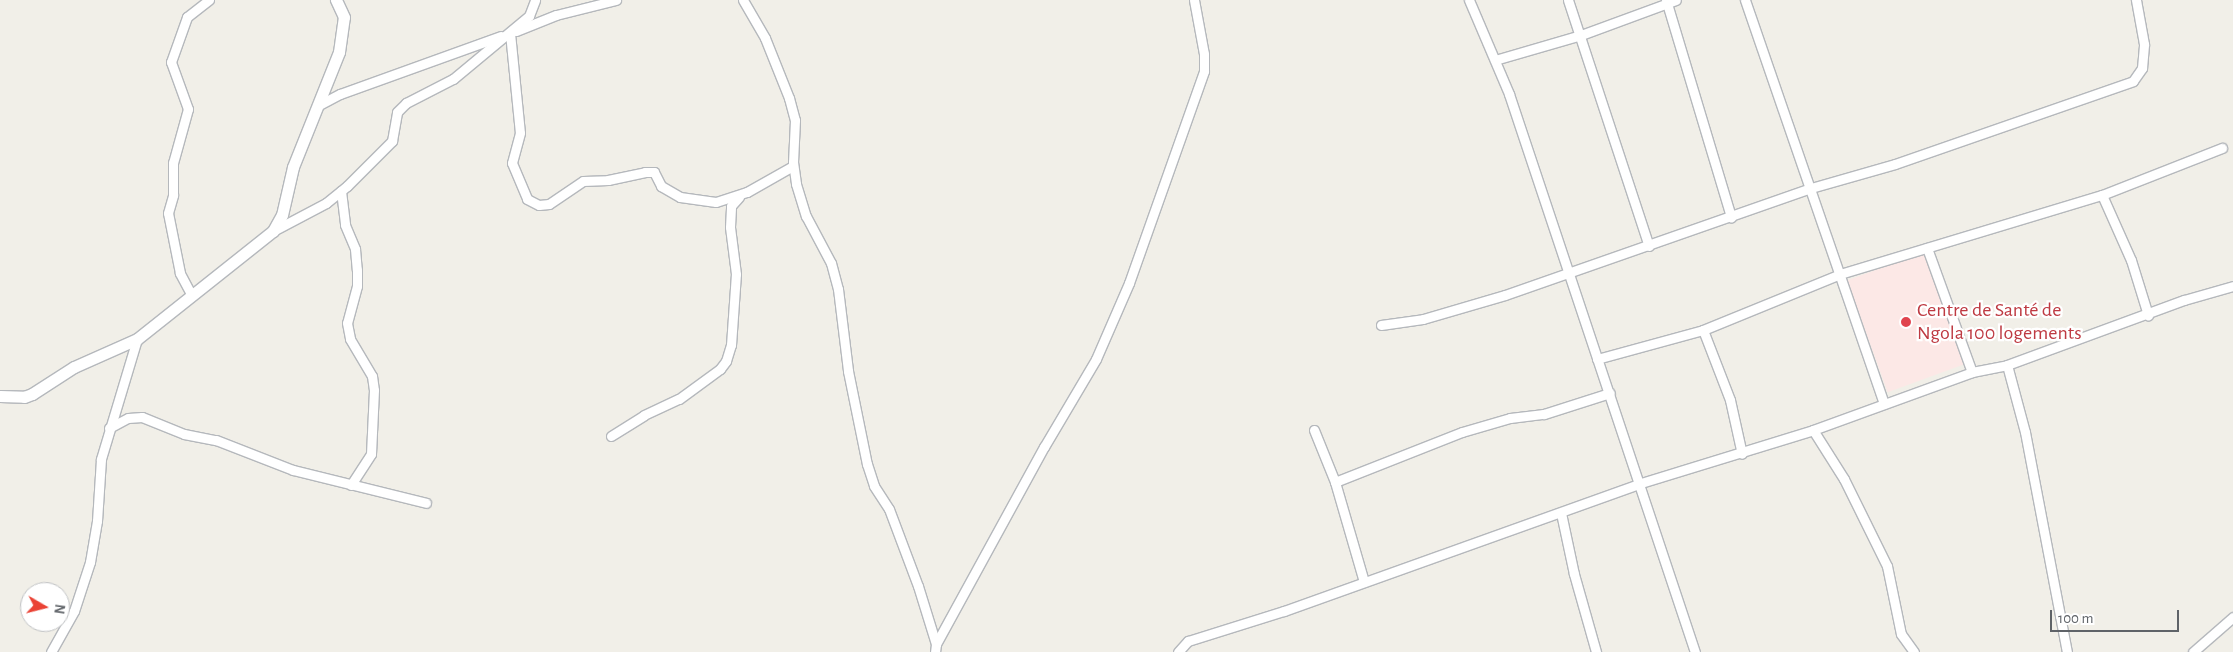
<!DOCTYPE html>
<html>
<head>
<meta charset="utf-8">
<style>
	body { margin:0 }
	#map { position:relative; width:2233px; height:652px; overflow:hidden; background:#f1efe8; font-family:"Alegreya Sans",sans-serif }
	div>[style] { position:absolute }
	[style*='--x'] { left:calc(var(--x)*1px); top:calc(var(--y)*1px); width:calc(var(--w)*1px); rotate:calc(var(--a)*1deg) }
	.medical>* { inset:0; background:#fce8e6; transform-origin:0 0 }
	.roads { filter:drop-shadow(1px 0 #b5b8bc) drop-shadow(-1px 0 #b5b8bc) drop-shadow(0 1px #b5b8bc) drop-shadow(0 -1px #b5b8bc) }
	.minor>* { height:9px; margin:-4.5px; padding:0 4.5px; transform-origin:4.5px; border-radius:4.5px; background:#fff }
	.tertiary>* { height:11px; margin:-5.5px; padding:0 5.5px; transform-origin:5.5px; border-radius:5.5px; background:#fff }
	.dots>* { width:14px; height:14px; translate:-50% -50%; box-sizing:border-box; border:2px solid #fff; border-radius:50% }
	span { translate:-50% -50%; white-space:nowrap; text-align:center; line-height:1.15; -webkit-text-stroke:4.5px #fff; paint-order:stroke }
	.health-label { font-size:20px; color:#be3a42 }
	.left { translate:0 -50%; text-align:left }
	.north { position:absolute; left:20px; top:582px; width:50px; height:50px; box-sizing:border-box; background:#fff; border:1px solid #bfc1c3; border-radius:50%; rotate:98deg; font-size:14px; font-weight:700; line-height:20px; text-align:center; color:#5f6368 }
	.north::after { content:''; display:block; margin:auto; width:18px; height:22px; background:#ea4335; clip-path:polygon(50% 0,100% 100%,50% 72%,0 100%) }
	.scale { position:absolute; left:2050px; top:610px; width:129px; height:22px; box-sizing:border-box; border:2px solid #5f6368; border-top:0; padding-left:6px; font-size:15px; line-height:18px; white-space:nowrap; color:#5f6368; -webkit-text-stroke:4px #fff; paint-order:stroke }
</style>
</head>
<body>
<div id="map">
	<div class="medical">
		<div style="left:1925px;top:252px;width:119px;height:83px;rotate:70deg"></div>
	</div>
	<div class="roads">
		<div class="minor">
			<div style="--x:743;--y:0;--w:44;--a:59.9"></div>
			<div style="--x:765;--y:38;--w:65;--a:68.2"></div>
			<div style="--x:789;--y:98;--w:23;--a:75"></div>
			<div style="--x:795;--y:120;--w:42;--a:92.7"></div>
			<div style="--x:793;--y:162;--w:22;--a:82"></div>
			<div style="--x:796;--y:184;--w:34;--a:73"></div>
			<div style="--x:806;--y:216;--w:53;--a:62"></div>
			<div style="--x:831;--y:263;--w:27;--a:75"></div>
			<div style="--x:838;--y:289;--w:83;--a:83"></div>
			<div style="--x:848;--y:371;--w:95;--a:78.5"></div>
			<div style="--x:867;--y:464;--w:23;--a:72"></div>
			<div style="--x:874;--y:486;--w:27;--a:57"></div>
			<div style="--x:889;--y:509;--w:82;--a:69.4"></div>
			<div style="--x:918;--y:586;--w:61;--a:72.8"></div>
			<div style="--x:936;--y:644;--w:8;--a:97"></div>
			<div style="--x:1469;--y:0;--w:102;--a:66.9"></div>
			<div style="--x:1509;--y:94;--w:588;--a:71.57"></div>
			<div style="--x:1568;--y:0;--w:259;--a:71.8"></div>
			<div style="--x:1666;--y:0;--w:227;--a:73.3"></div>
			<div style="--x:1745;--y:0;--w:427;--a:71"></div>
			<div style="--x:516;--y:31;--w:43;--a:-21.8"></div>
			<div style="--x:556;--y:15;--w:62;--a:-14"></div>
			<div style="--x:510;--y:33;--w:100;--a:84.3"></div>
			<div style="--x:520;--y:133;--w:31;--a:105"></div>
			<div style="--x:512;--y:163;--w:39;--a:67"></div>
			<div style="--x:527;--y:199;--w:13;--a:27"></div>
			<div style="--x:539;--y:205;--w:10;--a:-6"></div>
			<div style="--x:549;--y:204;--w:41;--a:-34.1"></div>
			<div style="--x:583;--y:181;--w:25;--a:-2"></div>
			<div style="--x:608;--y:180;--w:38;--a:-12"></div>
			<div style="--x:645;--y:172;--w:9;--a:0"></div>
			<div style="--x:654;--y:172;--w:16;--a:63"></div>
			<div style="--x:661;--y:186;--w:22;--a:30"></div>
			<div style="--x:680;--y:197;--w:36;--a:8"></div>
			<div style="--x:716;--y:202;--w:33;--a:-18"></div>
			<div style="--x:747;--y:192;--w:53;--a:-29.5"></div>
			<div style="--x:1495;--y:60;--w:90;--a:-16.2"></div>
			<div style="--x:1581;--y:35;--w:101;--a:-20.2"></div>
			<div style="--x:319;--y:105;--w:24;--a:-28"></div>
			<div style="--x:340;--y:94;--w:171;--a:-19.8"></div>
			<div style="--x:341;--y:191;--w:34;--a:83"></div>
			<div style="--x:345;--y:225;--w:26;--a:67"></div>
			<div style="--x:355;--y:249;--w:21;--a:85"></div>
			<div style="--x:357;--y:270;--w:16;--a:90"></div>
			<div style="--x:357;--y:286;--w:38;--a:105"></div>
			<div style="--x:347;--y:323;--w:16;--a:79"></div>
			<div style="--x:350;--y:339;--w:43;--a:59.3"></div>
			<div style="--x:372;--y:376;--w:14;--a:82"></div>
			<div style="--x:374;--y:390;--w:64;--a:92.7"></div>
			<div style="--x:371;--y:454;--w:37;--a:123"></div>
			<div style="--x:2102;--y:195;--w:71;--a:66"></div>
			<div style="--x:2131;--y:260;--w:58;--a:72.8"></div>
			<div style="--x:273;--y:231;--w:60;--a:-27.8"></div>
			<div style="--x:326;--y:203;--w:27;--a:-39"></div>
			<div style="--x:347;--y:186;--w:64;--a:-45"></div>
			<div style="--x:392;--y:141;--w:29;--a:-80"></div>
			<div style="--x:397;--y:112;--w:13;--a:-45"></div>
			<div style="--x:406;--y:103;--w:53;--a:-27.1"></div>
			<div style="--x:453;--y:79;--w:99;--a:-39.7"></div>
			<div style="--x:529;--y:16;--w:17;--a:-69"></div>
			<div style="--x:1927;--y:248;--w:132;--a:70.1"></div>
			<div style="--x:191;--y:294;--w:24;--a:-118"></div>
			<div style="--x:180;--y:273;--w:61;--a:-101.3"></div>
			<div style="--x:168;--y:213;--w:19;--a:-74"></div>
			<div style="--x:173;--y:195;--w:32;--a:-90"></div>
			<div style="--x:173;--y:163;--w:56;--a:-74.5"></div>
			<div style="--x:188;--y:109;--w:50;--a:-109.9"></div>
			<div style="--x:171;--y:62;--w:48;--a:-70.4"></div>
			<div style="--x:187;--y:17;--w:28;--a:-38"></div>
			<div style="--x:1381;--y:325;--w:42;--a:-8.1"></div>
			<div style="--x:1423;--y:319;--w:85;--a:-16.3"></div>
			<div style="--x:1505;--y:295;--w:324;--a:-19.3"></div>
			<div style="--x:1811;--y:188;--w:87;--a:-15.9"></div>
			<div style="--x:1895;--y:164;--w:252;--a:-19.2"></div>
			<div style="--x:2133;--y:81;--w:16;--a:-55"></div>
			<div style="--x:2142;--y:68;--w:24;--a:-85"></div>
			<div style="--x:2144;--y:44;--w:45;--a:-100.3"></div>
			<div style="--x:1703;--y:330;--w:75;--a:68.9"></div>
			<div style="--x:1730;--y:400;--w:55;--a:77.5"></div>
			<div style="--x:1597;--y:359;--w:110;--a:-15.3"></div>
			<div style="--x:1703;--y:330;--w:148;--a:-22.2"></div>
			<div style="--x:1840;--y:274;--w:274;--a:-16.8"></div>
			<div style="--x:2102;--y:195;--w:129;--a:-21.4"></div>
			<div style="--x:2007;--y:365;--w:69;--a:75"></div>
			<div style="--x:2025;--y:432;--w:224;--a:79.2"></div>
			<div style="--x:109;--y:428;--w:21;--a:-28"></div>
			<div style="--x:128;--y:418;--w:14;--a:-4"></div>
			<div style="--x:142;--y:417;--w:45;--a:22"></div>
			<div style="--x:184;--y:434;--w:33;--a:11"></div>
			<div style="--x:216;--y:440;--w:83;--a:21.3"></div>
			<div style="--x:293;--y:470;--w:137;--a:13.9"></div>
			<div style="--x:1314;--y:430;--w:56;--a:68"></div>
			<div style="--x:1335;--y:482;--w:104;--a:73.8"></div>
			<div style="--x:1813;--y:430;--w:58;--a:57.7"></div>
			<div style="--x:1844;--y:479;--w:97;--a:63.7"></div>
			<div style="--x:1887;--y:566;--w:69;--a:78.4"></div>
			<div style="--x:1901;--y:634;--w:22;--a:54"></div>
			<div style="--x:611;--y:436;--w:39;--a:-32"></div>
			<div style="--x:644;--y:415;--w:38;--a:-25"></div>
			<div style="--x:679;--y:399;--w:51;--a:-36.2"></div>
			<div style="--x:720;--y:369;--w:10;--a:-53"></div>
			<div style="--x:726;--y:361;--w:17;--a:-73"></div>
			<div style="--x:731;--y:345;--w:71;--a:-86"></div>
			<div style="--x:736;--y:274;--w:47;--a:-97.3"></div>
			<div style="--x:730;--y:227;--w:21;--a:-87"></div>
			<div style="--x:731;--y:206;--w:12;--a:-48"></div>
			<div style="--x:1335;--y:482;--w:136;--a:-21.5"></div>
			<div style="--x:1462;--y:432;--w:50;--a:-16.3"></div>
			<div style="--x:1510;--y:418;--w:34;--a:-7"></div>
			<div style="--x:1544;--y:414;--w:69;--a:-17.7"></div>
			<div style="--x:1561;--y:513;--w:62;--a:78"></div>
			<div style="--x:1574;--y:574;--w:81;--a:74.2"></div>
			<div style="--x:936;--y:644;--w:225;--a:-61.3"></div>
			<div style="--x:1044;--y:447;--w:102;--a:-59.4"></div>
			<div style="--x:1096;--y:359;--w:83;--a:-66.5"></div>
			<div style="--x:1129;--y:283;--w:225;--a:-70.5"></div>
			<div style="--x:1204;--y:71;--w:17;--a:-90"></div>
			<div style="--x:1204;--y:54;--w:55;--a:-100.5"></div>
			<div style="--x:51;--y:652;--w:47;--a:-60.7"></div>
			<div style="--x:74;--y:611;--w:52;--a:-71.9"></div>
			<div style="--x:90;--y:562;--w:42;--a:-80.3"></div>
			<div style="--x:97;--y:521;--w:62;--a:-86.3"></div>
			<div style="--x:101;--y:459;--w:125;--a:-73.3"></div>
			<div style="--x:1178;--y:652;--w:15;--a:-48"></div>
			<div style="--x:1188;--y:641;--w:101;--a:-17.4"></div>
			<div style="--x:1284;--y:611;--w:376;--a:-19.7"></div>
			<div style="--x:1638;--y:484;--w:183;--a:-17.1"></div>
			<div style="--x:1813;--y:430;--w:169;--a:-20"></div>
			<div style="--x:1972;--y:372;--w:36;--a:-11"></div>
			<div style="--x:2007;--y:365;--w:189;--a:-20.2"></div>
			<div style="--x:2184;--y:300;--w:51;--a:-15.9"></div>
			<div style="--x:2193;--y:652;--w:53;--a:-41.2"></div>
		</div>
		<div class="tertiary">
			<div style="--x:0;--y:396;--w:24;--a:2"></div>
			<div style="--x:24;--y:397;--w:9;--a:-21"></div>
			<div style="--x:32;--y:394;--w:50;--a:-32.7"></div>
			<div style="--x:74;--y:367;--w:69;--a:-24"></div>
			<div style="--x:137;--y:339;--w:174;--a:-38.5"></div>
			<div style="--x:273;--y:231;--w:18;--a:-61"></div>
			<div style="--x:282;--y:215;--w:49;--a:-77.1"></div>
			<div style="--x:293;--y:167;--w:124;--a:-68.2"></div>
			<div style="--x:339;--y:52;--w:35;--a:-82"></div>
			<div style="--x:344;--y:17;--w:19;--a:-115"></div>
		</div>
	</div>
	<div class="dots">
		<div style="left:1906px;top:322px;background:#e0444e"></div>
	</div>
	<div class="health-label">
		<span class="left" style="left:1917px;top:322px">Centre de Santé de<br>Ngola 100 logements</span>
	</div>
	<div class="north">N</div>
	<div class="scale">100 m</div>
</div>
</body>
</html>
